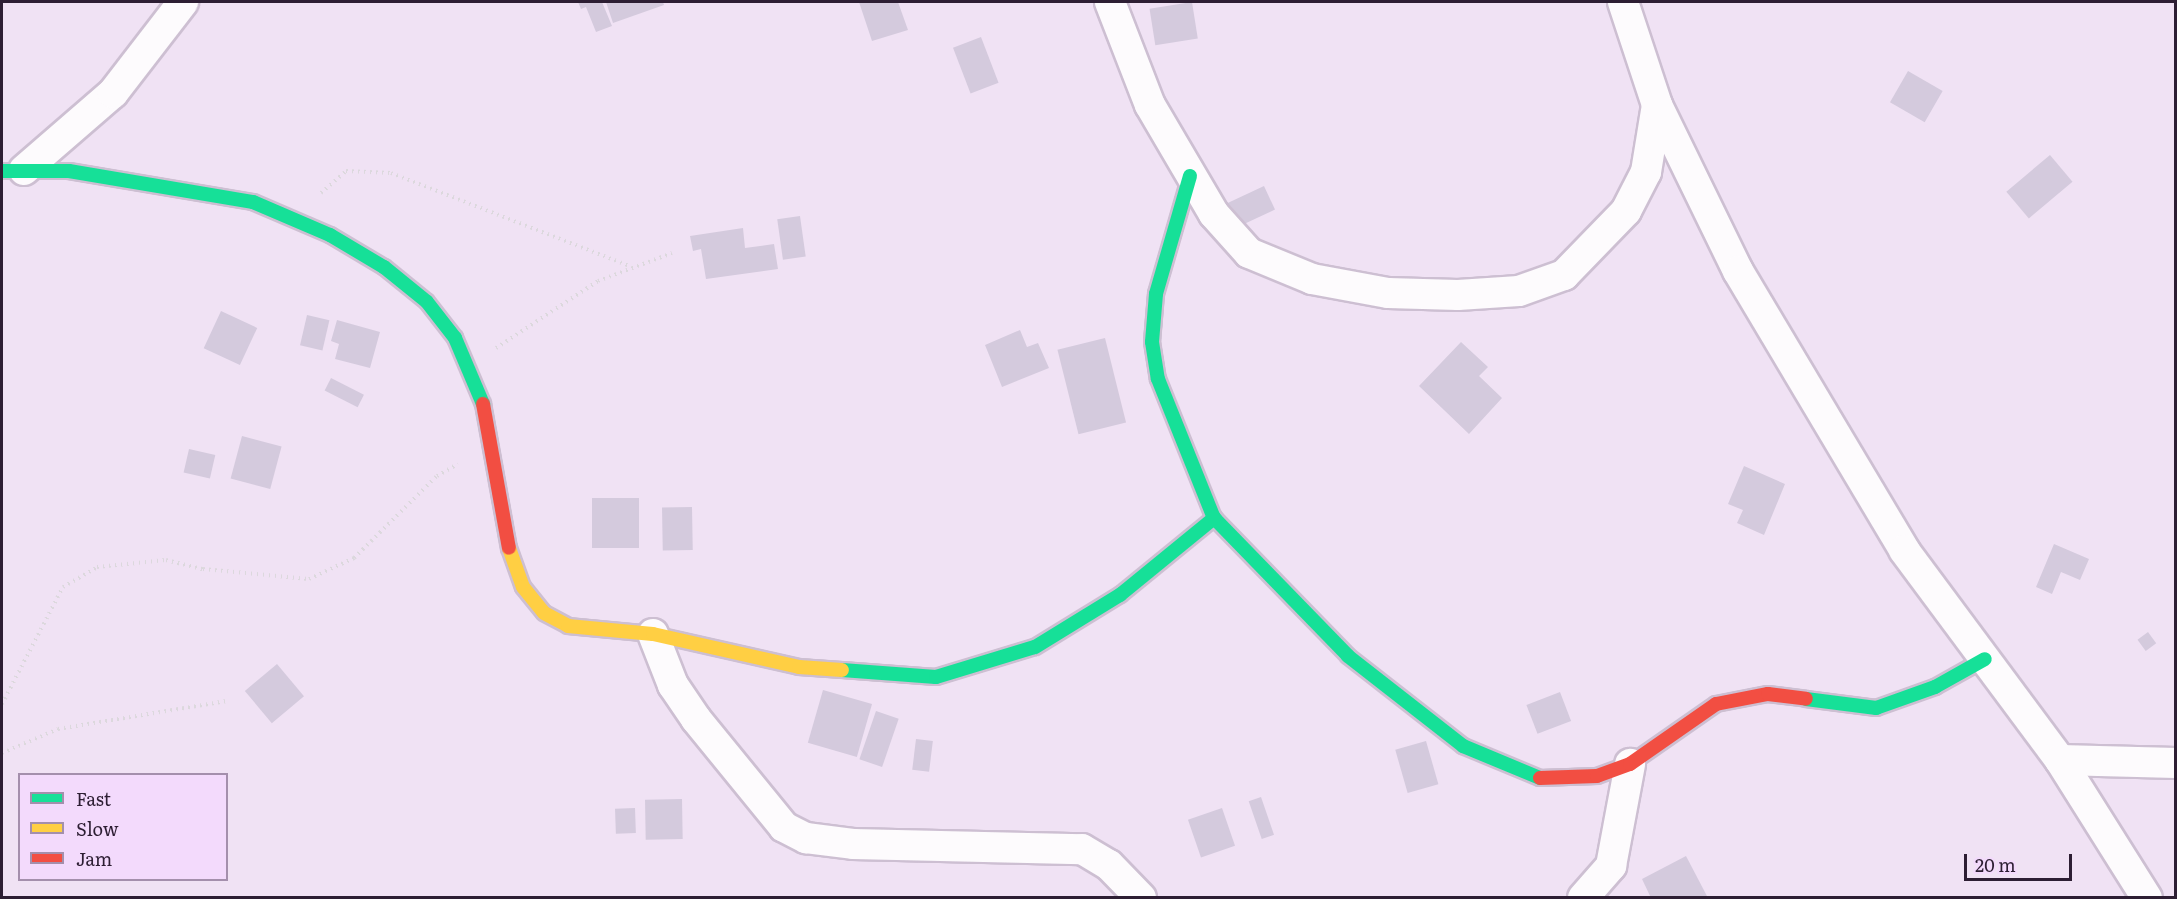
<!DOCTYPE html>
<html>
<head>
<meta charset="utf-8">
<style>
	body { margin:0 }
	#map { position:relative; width:2177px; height:899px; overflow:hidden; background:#f0e2f4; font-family:Literata,serif }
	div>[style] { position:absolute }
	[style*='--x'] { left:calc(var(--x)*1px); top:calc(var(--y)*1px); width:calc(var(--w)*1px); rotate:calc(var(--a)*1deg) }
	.building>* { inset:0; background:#d4cadd; transform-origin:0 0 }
	.path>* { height:4px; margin-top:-2px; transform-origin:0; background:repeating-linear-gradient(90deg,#dcd8dd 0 1.5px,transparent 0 6px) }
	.roads { filter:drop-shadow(2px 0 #cdbfd2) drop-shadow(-2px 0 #cdbfd2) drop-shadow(0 2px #cdbfd2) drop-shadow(0 -2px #cdbfd2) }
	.street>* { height:30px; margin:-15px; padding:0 15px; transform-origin:15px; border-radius:15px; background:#fdfbfd }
	.fast>* { height:14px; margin:-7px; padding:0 7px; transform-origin:7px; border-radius:7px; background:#16e098 }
	.slow>* { height:14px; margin:-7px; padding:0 7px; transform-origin:7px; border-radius:7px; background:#ffcf43 }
	.jam>* { height:14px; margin:-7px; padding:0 7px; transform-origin:7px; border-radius:7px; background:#f24e42 }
	span { translate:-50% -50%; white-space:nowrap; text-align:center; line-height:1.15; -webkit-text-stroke:4.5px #f3dafc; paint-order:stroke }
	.frame { position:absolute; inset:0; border:3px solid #2d1e33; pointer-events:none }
	.legend { position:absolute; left:18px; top:773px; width:210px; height:108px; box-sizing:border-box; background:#f3dafc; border:2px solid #a48fac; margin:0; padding:8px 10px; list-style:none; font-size:18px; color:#2d1e33 }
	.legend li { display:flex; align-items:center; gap:12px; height:30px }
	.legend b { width:30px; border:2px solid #a48fac }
	.scale { position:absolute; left:1964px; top:854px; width:108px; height:27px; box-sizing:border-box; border:3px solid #2d1e33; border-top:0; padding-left:8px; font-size:18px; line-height:21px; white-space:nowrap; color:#2d1e33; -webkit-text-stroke:4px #f3dafc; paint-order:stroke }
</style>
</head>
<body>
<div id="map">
	<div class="building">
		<div style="clip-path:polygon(578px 2px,602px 2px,612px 26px,596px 32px,586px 7px,581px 9px)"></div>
		<div style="clip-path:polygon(606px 2px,663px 2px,664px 5px,613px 23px)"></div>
		<div style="clip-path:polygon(859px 2px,898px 2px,908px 30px,872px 41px)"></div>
		<div style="left:1192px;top:2px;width:37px;height:43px;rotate:81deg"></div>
		<div style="left:981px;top:37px;width:49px;height:30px;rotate:69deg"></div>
		<div style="left:1908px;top:71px;width:40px;height:36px;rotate:30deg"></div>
		<div style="left:2050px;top:155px;width:35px;height:57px;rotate:50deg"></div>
		<div style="left:1264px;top:186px;width:26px;height:43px;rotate:65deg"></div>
		<div style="left:800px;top:216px;width:41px;height:23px;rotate:82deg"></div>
		<div style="clip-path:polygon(743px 228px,745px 248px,774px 244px,778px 269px,706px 279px,701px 249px,693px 251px,690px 236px)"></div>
		<div style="left:221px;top:311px;width:40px;height:41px;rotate:25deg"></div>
		<div style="left:307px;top:315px;width:23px;height:31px;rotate:13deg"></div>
		<div style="clip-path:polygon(337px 320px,380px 332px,370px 368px,335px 359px,339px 344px,331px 341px)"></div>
		<div style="clip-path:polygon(1020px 330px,1027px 347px,1038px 343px,1049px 368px,1002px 387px,985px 345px)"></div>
		<div style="left:1105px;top:338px;width:87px;height:49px;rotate:76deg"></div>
		<div style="clip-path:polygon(1461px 342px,1488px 367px,1479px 376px,1502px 398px,1469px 434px,1419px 386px)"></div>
		<div style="left:331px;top:378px;width:37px;height:14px;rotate:27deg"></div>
		<div style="left:242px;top:436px;width:41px;height:44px;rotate:15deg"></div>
		<div style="left:189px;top:449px;width:27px;height:24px;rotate:13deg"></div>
		<div style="clip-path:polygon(1744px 466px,1785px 484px,1764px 535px,1737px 523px,1743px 510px,1728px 504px)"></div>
		<div style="left:592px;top:498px;width:47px;height:50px"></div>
		<div style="left:692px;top:507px;width:43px;height:30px;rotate:89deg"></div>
		<div style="clip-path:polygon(2054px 544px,2089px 559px,2080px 580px,2061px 572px,2052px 594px,2036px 587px)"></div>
		<div style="left:2148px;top:632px;width:14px;height:13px;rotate:54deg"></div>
		<div style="left:277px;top:664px;width:42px;height:42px;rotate:50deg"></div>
		<div style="left:823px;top:690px;width:51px;height:55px;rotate:16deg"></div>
		<div style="left:1560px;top:692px;width:31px;height:36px;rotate:69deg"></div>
		<div style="left:876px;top:711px;width:24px;height:51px;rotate:19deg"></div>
		<div style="left:916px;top:739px;width:17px;height:31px;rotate:7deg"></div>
		<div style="left:1426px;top:741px;width:45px;height:32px;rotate:74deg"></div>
		<div style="left:1261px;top:797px;width:40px;height:13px;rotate:71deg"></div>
		<div style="left:682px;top:799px;width:40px;height:37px;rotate:89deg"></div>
		<div style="left:635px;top:808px;width:25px;height:20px;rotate:88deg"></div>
		<div style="left:1222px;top:808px;width:40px;height:36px;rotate:71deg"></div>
		<div style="clip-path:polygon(1686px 856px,1708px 898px,1651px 898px,1642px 879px)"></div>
	</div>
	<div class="path">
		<div style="--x:321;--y:193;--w:33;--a:-41"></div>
		<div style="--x:346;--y:171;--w:45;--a:2.5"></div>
		<div style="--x:391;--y:173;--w:256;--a:21.3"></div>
		<div style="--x:496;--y:348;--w:122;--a:-33.3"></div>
		<div style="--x:598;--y:281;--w:79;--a:-20.7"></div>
		<div style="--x:2;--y:704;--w:132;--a:-62.5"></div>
		<div style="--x:63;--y:587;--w:39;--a:-30"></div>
		<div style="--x:97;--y:567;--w:69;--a:-5.8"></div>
		<div style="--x:166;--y:560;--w:38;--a:14"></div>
		<div style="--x:203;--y:569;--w:106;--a:5.4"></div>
		<div style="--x:309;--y:579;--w:50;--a:-25"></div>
		<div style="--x:354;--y:558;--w:117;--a:-44.7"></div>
		<div style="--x:437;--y:476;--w:24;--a:-30"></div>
		<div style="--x:2;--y:753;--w:61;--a:-23.2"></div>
		<div style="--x:58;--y:729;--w:171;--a:-9.4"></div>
	</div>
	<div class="roads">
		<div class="street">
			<div style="--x:1110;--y:2;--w:110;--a:68.8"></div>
			<div style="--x:1150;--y:105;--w:126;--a:59.6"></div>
			<div style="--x:1214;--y:214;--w:52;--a:48.1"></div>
			<div style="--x:1249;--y:253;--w:68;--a:22.4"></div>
			<div style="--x:1312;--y:279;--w:77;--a:10.4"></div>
			<div style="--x:1388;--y:293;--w:70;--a:1.6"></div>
			<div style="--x:1458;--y:295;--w:61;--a:-3.8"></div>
			<div style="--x:1519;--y:291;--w:48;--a:-19.6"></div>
			<div style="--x:1564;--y:275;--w:89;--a:-45.9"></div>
			<div style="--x:1626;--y:211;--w:44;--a:-62.9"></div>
			<div style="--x:1646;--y:172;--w:68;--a:-80.7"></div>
			<div style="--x:1623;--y:2;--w:108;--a:71.7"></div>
			<div style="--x:1657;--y:105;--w:185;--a:64"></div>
			<div style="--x:1738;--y:271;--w:325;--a:59.2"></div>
			<div style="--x:1904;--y:550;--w:262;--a:53.4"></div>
			<div style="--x:2060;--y:760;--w:163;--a:57.8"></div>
			<div style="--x:24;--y:170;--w:118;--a:-40.9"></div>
			<div style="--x:113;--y:93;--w:115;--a:-52.4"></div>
			<div style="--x:653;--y:634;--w:55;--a:68.6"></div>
			<div style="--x:673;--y:685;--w:41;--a:55.9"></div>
			<div style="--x:696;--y:719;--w:139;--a:50.8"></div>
			<div style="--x:784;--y:827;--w:25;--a:27"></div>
			<div style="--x:806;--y:838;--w:47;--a:7.3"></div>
			<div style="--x:853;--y:844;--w:229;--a:1.3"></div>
			<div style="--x:1082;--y:849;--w:31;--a:31"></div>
			<div style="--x:1109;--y:865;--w:46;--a:45.9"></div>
			<div style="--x:2060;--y:760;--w:116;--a:1.5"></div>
			<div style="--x:1583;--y:898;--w:43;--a:-48.8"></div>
			<div style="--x:1611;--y:866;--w:104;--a:-79.4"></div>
		</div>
		<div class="fast">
			<div style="--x:2;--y:171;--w:67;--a:0"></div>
			<div style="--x:69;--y:171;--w:187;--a:9.6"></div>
			<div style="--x:253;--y:202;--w:84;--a:23.2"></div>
			<div style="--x:330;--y:235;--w:63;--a:30.7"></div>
			<div style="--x:384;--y:267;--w:55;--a:39.1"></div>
			<div style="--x:427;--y:302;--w:46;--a:52.1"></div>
			<div style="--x:455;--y:338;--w:72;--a:67"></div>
			<div style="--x:1190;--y:176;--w:123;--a:106.1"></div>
			<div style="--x:1156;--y:294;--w:48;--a:94.8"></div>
			<div style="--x:1152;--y:342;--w:37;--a:81"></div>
			<div style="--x:1158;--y:379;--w:150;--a:68.1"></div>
			<div style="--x:1214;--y:518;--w:192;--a:45.8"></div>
			<div style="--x:1348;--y:656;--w:146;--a:38"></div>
			<div style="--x:1463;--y:746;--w:83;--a:22.6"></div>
			<div style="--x:842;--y:670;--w:94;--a:4.3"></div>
			<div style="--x:936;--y:677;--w:103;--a:-16.9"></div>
			<div style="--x:1035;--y:647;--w:100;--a:-31.5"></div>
			<div style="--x:1120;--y:595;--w:122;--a:-39.3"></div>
			<div style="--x:1806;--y:699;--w:71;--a:7.3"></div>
			<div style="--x:1876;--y:708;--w:63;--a:-19.6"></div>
			<div style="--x:1935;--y:687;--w:57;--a:-29.2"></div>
		</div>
		<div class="slow">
			<div style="--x:509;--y:548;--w:41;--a:70.3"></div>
			<div style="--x:523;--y:587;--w:33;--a:51"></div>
			<div style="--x:544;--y:613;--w:27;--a:28"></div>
			<div style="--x:568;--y:626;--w:85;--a:5.4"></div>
			<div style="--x:653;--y:634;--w:150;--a:12.7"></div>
			<div style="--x:799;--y:667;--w:43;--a:4"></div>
		</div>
		<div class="jam">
			<div style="--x:483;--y:404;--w:146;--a:79.8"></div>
			<div style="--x:1540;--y:778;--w:57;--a:-2"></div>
			<div style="--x:1597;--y:776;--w:35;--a:-20"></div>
			<div style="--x:1630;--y:764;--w:105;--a:-34.9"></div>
			<div style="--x:1716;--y:704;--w:53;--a:-10.9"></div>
			<div style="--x:1768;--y:694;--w:38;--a:7"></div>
		</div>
	</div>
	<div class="frame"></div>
	<ul class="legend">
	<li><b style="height:8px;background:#16e098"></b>Fast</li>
	<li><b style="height:8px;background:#ffcf43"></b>Slow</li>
	<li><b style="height:8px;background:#f24e42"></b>Jam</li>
	</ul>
	<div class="scale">20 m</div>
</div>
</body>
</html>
